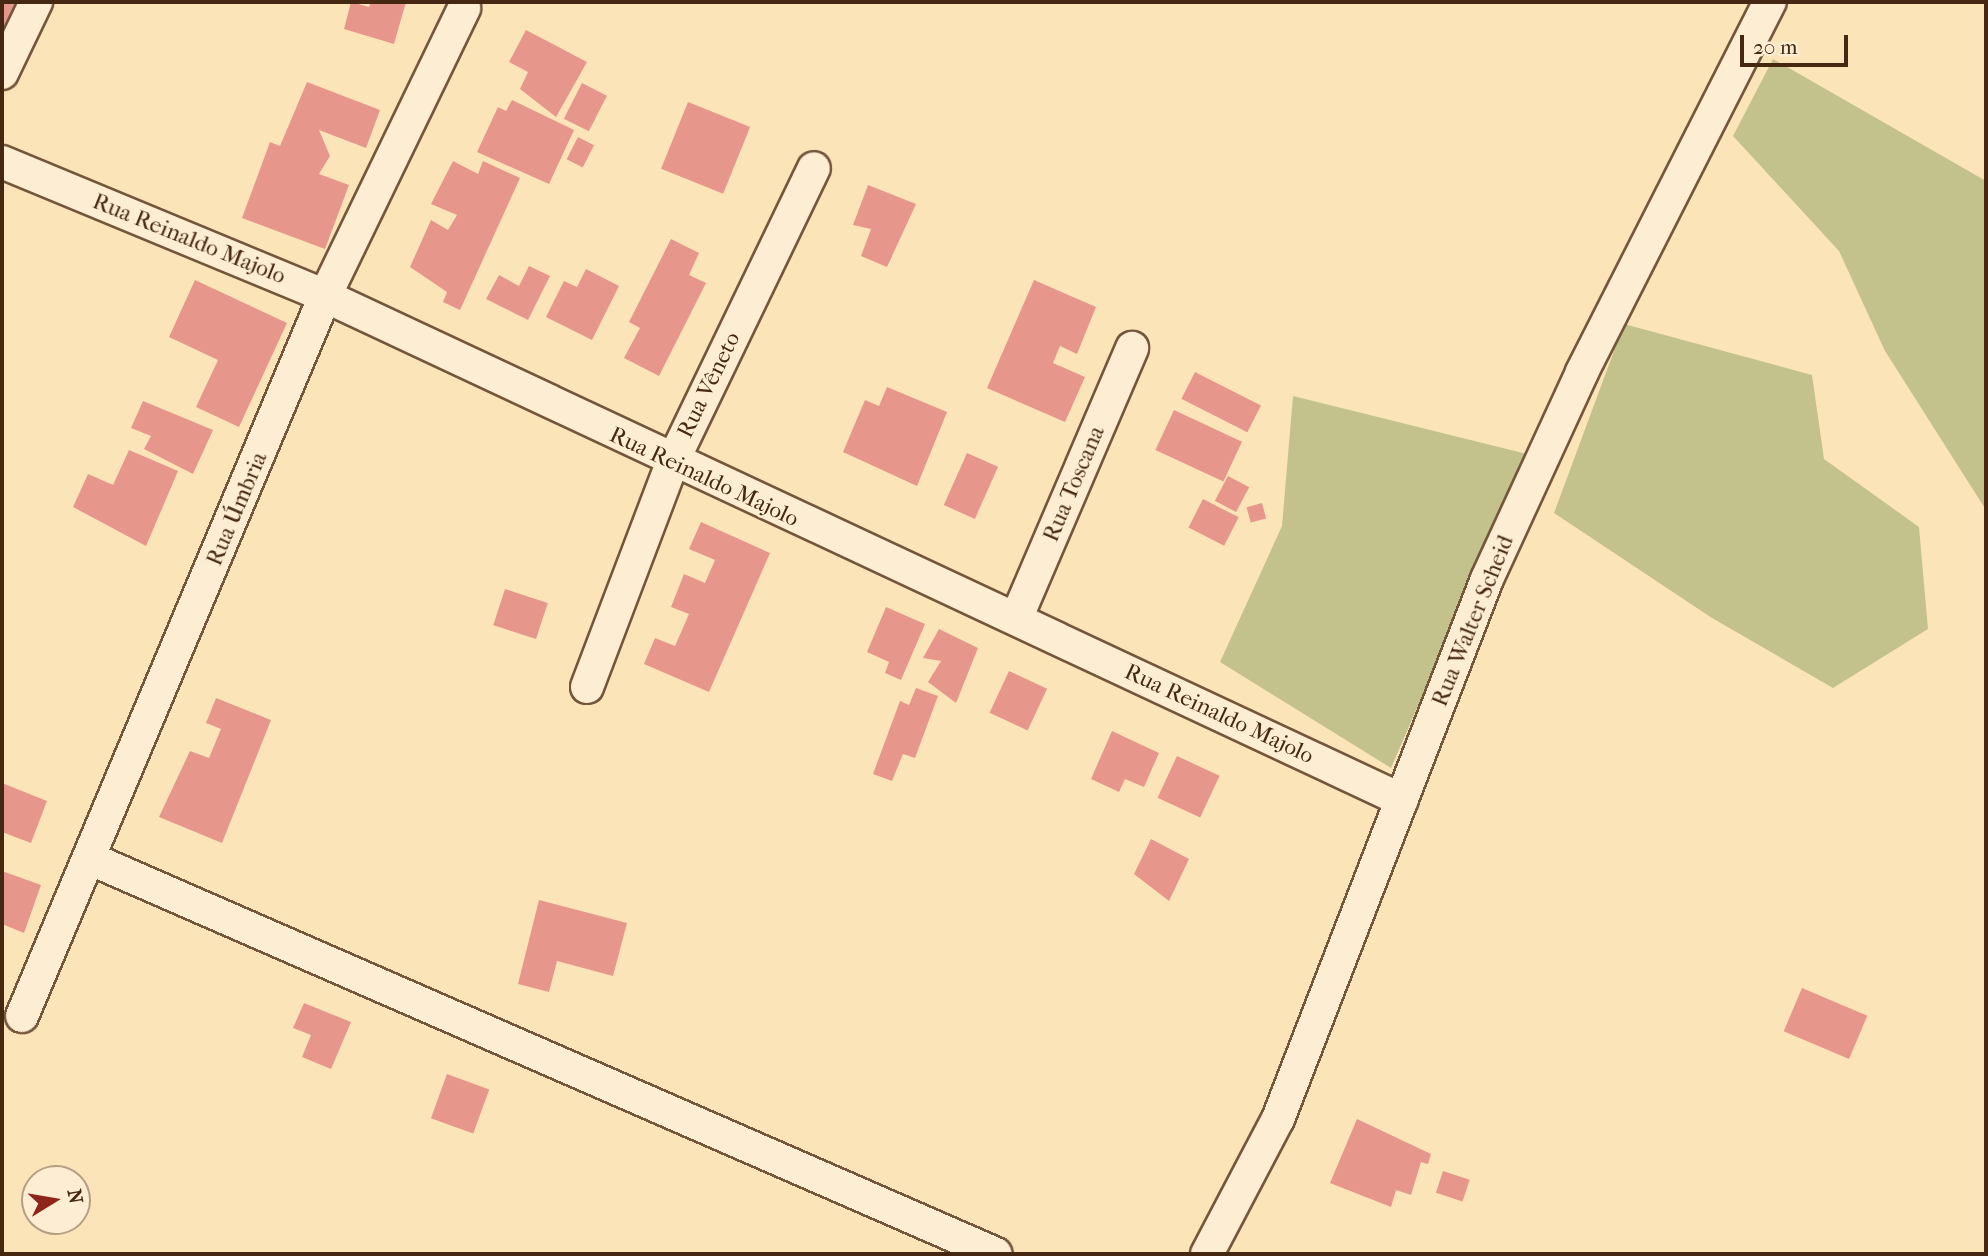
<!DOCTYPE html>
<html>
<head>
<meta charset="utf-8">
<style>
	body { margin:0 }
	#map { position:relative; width:1988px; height:1256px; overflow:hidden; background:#fce4b9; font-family:"IM FELL French Canon",serif }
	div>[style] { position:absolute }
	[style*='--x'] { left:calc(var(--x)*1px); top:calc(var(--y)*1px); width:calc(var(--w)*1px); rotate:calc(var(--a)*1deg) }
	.green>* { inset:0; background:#c4c28c }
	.building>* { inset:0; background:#e7968c; transform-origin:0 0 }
	.roads { filter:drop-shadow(2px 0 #74563b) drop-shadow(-2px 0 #74563b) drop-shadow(0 2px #74563b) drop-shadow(0 -2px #74563b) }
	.street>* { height:32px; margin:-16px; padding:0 16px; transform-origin:16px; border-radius:16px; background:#fdedd2 }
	span { translate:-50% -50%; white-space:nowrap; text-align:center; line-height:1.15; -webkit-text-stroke:5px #fdedd2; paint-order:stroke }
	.street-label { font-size:23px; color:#462711 }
	.frame { position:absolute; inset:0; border:4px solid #462711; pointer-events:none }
	.north { position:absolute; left:21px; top:1165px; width:70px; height:70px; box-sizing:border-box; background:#fdedd2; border:2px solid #b49e85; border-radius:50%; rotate:79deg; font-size:19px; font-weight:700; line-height:28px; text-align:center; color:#462711 }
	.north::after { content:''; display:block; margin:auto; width:24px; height:32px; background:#8f2418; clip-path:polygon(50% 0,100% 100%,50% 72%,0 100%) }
	.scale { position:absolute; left:1740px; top:35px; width:108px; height:32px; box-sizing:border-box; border:4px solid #462711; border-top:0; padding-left:9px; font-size:21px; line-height:24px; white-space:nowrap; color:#462711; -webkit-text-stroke:5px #fdedd2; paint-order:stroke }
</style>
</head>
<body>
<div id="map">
	<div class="green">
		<div style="clip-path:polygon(1773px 59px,1986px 181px,1986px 510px,1885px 351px,1839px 251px,1733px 136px)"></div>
		<div style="clip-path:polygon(1624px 324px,1812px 375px,1824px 459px,1919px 527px,1928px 629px,1833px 688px,1712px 618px,1554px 513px)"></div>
		<div style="clip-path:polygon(1293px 396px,1527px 454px,1391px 768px,1220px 662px,1282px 526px)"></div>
	</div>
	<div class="building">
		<div style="clip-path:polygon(2px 2px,24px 2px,2px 51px)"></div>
		<div style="clip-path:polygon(351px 2px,369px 7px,371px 2px,406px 2px,394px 44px,344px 29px)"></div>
		<div style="clip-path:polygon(526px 30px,587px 62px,556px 117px,520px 89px,528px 72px,509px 62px)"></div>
		<div style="clip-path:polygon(307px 82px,380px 110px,366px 148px,319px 130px,330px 156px,319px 174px,349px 185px,325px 249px,242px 218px,270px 142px,280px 146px)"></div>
		<div style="left:582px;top:83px;width:28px;height:40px;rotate:27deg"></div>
		<div style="clip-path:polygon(512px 100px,574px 130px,549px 184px,477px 152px,498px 107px,506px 111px)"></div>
		<div style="left:688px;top:102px;width:67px;height:72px;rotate:22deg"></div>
		<div style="left:578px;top:137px;width:18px;height:25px;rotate:27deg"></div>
		<div style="clip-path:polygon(453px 161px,478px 174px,483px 161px,520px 178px,460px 310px,443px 302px,447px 292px,410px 267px,431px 220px,448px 230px,457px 215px,431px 204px)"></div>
		<div style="clip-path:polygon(868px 185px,916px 204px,887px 267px,861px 256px,871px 229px,853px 225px)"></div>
		<div style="clip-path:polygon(671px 239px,699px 253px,689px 275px,706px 283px,659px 376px,624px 358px,640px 328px,629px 322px)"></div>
		<div style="clip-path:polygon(529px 266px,550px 276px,528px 320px,486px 299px,499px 275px,519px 286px)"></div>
		<div style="clip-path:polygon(586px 269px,619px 286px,592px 340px,546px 317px,564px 281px,577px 287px)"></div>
		<div style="clip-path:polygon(195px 280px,287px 323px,239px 427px,196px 407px,218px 360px,169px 337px)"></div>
		<div style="clip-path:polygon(1034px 280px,1096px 307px,1077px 354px,1060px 346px,1053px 363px,1085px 377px,1065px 422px,987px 388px)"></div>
		<div style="left:1195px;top:372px;width:74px;height:30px;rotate:27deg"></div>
		<div style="clip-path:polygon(887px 387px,947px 412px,917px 486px,843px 452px,865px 400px,879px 406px)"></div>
		<div style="clip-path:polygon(143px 401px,213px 430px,193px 474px,144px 449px,151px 436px,131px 428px)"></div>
		<div style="left:1174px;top:410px;width:75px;height:44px;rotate:25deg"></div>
		<div style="clip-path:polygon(129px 450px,178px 471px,146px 546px,73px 507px,88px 474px,113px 485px)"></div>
		<div style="left:967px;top:453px;width:34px;height:57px;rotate:24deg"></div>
		<div style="left:1228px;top:476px;width:24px;height:28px;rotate:28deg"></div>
		<div style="left:1203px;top:499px;width:40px;height:32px;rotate:27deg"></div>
		<div style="left:1262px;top:503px;width:16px;height:16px;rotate:75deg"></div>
		<div style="clip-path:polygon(701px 522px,770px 553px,709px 692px,644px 664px,655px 638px,675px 646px,689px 614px,671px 607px,684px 574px,705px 583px,715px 560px,689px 549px)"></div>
		<div style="left:505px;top:589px;width:45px;height:38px;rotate:18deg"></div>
		<div style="clip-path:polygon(886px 607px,925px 624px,901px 680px,885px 673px,889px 662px,867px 652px)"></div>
		<div style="clip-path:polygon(939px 629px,978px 648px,956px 703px,928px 682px,941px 661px,923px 658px)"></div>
		<div style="left:1009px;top:671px;width:42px;height:46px;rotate:25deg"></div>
		<div style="clip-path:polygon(916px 688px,938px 696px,915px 758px,903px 754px,892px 781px,873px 774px,900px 701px,909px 705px)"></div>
		<div style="clip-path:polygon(216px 698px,271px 720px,222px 843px,159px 817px,190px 751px,209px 758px,221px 729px,206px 723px)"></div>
		<div style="clip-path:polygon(1112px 731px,1159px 753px,1144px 787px,1125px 779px,1119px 792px,1091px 779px)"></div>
		<div style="left:1177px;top:756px;width:47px;height:46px;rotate:25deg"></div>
		<div style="clip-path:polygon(2px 783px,47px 801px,31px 843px,2px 832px)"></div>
		<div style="clip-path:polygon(1151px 839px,1189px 859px,1169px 901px,1134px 874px)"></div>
		<div style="clip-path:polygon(2px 871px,41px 885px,24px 933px,2px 924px)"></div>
		<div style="clip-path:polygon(539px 900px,627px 923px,613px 976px,557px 961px,549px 992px,518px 984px)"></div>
		<div style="left:1802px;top:988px;width:71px;height:47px;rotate:23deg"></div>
		<div style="clip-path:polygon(304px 1003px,351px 1022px,331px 1069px,302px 1057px,311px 1035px,293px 1028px)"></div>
		<div style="left:447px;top:1074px;width:45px;height:47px;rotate:20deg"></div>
		<div style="clip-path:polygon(1357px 1119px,1431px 1154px,1428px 1164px,1421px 1162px,1411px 1195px,1396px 1190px,1391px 1207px,1330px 1183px)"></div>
		<div style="left:1443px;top:1171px;width:28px;height:23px;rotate:18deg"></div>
	</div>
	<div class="roads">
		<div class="street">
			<div style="--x:2;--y:73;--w:79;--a:-64.4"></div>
			<div style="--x:2;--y:162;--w:350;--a:22.5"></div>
			<div style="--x:325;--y:296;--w:1189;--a:25.08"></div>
			<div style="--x:1016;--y:619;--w:295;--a:-66.8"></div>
			<div style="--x:587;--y:687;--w:240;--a:-69.2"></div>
			<div style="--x:672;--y:463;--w:327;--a:-64.3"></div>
			<div style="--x:91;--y:859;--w:987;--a:23.58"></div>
			<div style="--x:22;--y:1016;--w:781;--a:-67.18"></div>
			<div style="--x:325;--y:296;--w:320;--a:-64.2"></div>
			<div style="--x:1207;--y:1254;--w:153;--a:-62.3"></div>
			<div style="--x:1278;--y:1119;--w:579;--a:-68.84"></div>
			<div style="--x:1487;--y:579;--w:228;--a:-65.3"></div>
			<div style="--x:1582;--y:372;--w:415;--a:-63.1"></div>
		</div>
	</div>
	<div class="street-label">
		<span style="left:189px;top:239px;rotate:22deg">Rua Reinaldo Majolo</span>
		<span style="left:709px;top:385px;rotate:-64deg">Rua Vêneto</span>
		<span style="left:704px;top:477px;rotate:25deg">Rua Reinaldo Majolo</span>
		<span style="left:1074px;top:484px;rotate:-67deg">Rua Toscana</span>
		<span style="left:237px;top:509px;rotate:-67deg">Rua Úmbria</span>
		<span style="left:1473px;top:621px;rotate:-68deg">Rua Walter Scheid</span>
		<span style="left:1219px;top:714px;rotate:25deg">Rua Reinaldo Majolo</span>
	</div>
	<div class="frame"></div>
	<div class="north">N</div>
	<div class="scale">20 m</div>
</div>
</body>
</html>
